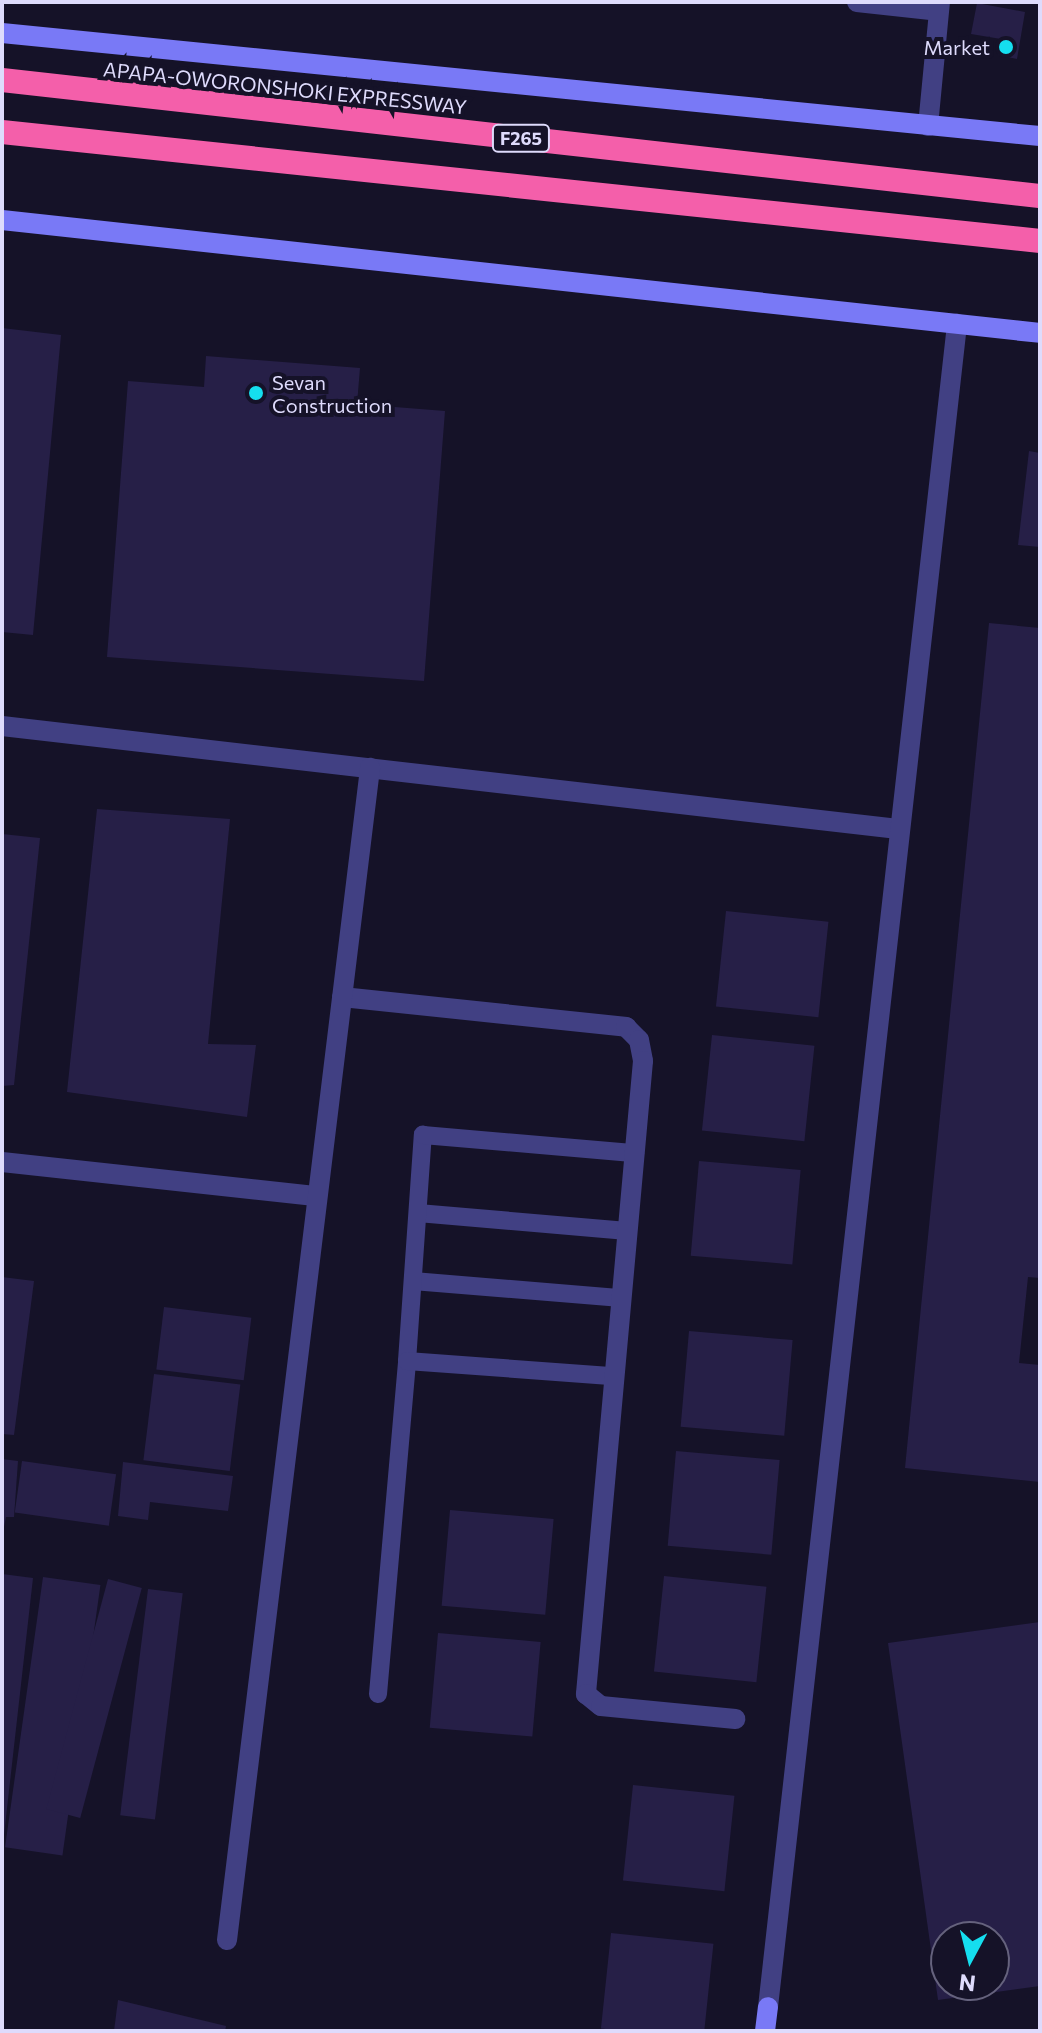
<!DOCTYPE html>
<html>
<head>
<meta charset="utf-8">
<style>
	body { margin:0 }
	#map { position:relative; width:1042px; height:2033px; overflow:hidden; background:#151228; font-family:Commissioner,sans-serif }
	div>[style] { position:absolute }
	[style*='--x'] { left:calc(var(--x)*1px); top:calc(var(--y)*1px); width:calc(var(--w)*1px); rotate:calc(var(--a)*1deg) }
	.building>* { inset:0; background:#261f47; transform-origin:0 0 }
	.lane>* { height:18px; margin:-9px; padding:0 9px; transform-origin:9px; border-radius:9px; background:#414083 }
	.street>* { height:20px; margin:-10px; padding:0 10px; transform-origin:10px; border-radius:10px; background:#414083 }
	.secondary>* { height:20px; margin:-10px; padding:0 10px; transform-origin:10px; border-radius:10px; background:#7979f6 }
	.highway>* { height:24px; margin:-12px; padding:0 12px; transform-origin:12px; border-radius:12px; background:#f45faa }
	.dots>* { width:22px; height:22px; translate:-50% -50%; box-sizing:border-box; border:4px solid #151228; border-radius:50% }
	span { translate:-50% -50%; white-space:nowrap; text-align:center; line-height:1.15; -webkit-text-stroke:8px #151228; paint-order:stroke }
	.shield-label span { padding:2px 6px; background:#151228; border:2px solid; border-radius:6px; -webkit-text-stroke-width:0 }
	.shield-label { font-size:18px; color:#dedbfc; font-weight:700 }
	.poi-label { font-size:20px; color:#dedbfc }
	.right { translate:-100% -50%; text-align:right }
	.left { translate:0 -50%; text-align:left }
	.street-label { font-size:20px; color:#dedbfc }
	.frame { position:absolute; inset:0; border:4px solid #dedbfc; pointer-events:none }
	.north { position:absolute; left:930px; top:1921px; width:80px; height:80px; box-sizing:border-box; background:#151228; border:2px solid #65627d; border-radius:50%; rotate:187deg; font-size:22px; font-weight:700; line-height:32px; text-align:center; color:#dedbfc }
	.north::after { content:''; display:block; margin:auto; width:28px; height:36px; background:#15deef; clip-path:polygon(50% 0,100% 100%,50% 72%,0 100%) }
</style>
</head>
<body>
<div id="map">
	<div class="building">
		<div style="clip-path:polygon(977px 3px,1025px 12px,1017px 59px,998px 55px,1001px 39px,971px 34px)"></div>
		<div style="clip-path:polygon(2px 328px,61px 335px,33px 635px,2px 632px)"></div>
		<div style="clip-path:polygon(206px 356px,360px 368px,357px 404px,445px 411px,424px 681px,107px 657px,128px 381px,204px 387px)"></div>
		<div style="clip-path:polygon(1029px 451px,1040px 453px,1040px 547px,1018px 545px)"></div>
		<div style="clip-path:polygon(989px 623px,1040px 628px,1040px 1278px,1028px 1277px,1019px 1363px,1040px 1365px,1040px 1482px,905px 1468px)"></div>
		<div style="clip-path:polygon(97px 809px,230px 819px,208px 1044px,256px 1045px,247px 1117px,67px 1092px)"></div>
		<div style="clip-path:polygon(2px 834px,40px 838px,14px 1085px,2px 1086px)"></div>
		<div style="left:726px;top:911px;width:103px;height:96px;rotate:6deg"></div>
		<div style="left:712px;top:1035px;width:103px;height:96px;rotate:6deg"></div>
		<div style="left:699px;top:1161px;width:102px;height:95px;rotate:5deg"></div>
		<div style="clip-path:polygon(2px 1277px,34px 1281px,14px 1435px,2px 1434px)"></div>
		<div style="left:164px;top:1307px;width:88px;height:63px;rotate:7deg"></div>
		<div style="left:689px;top:1331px;width:104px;height:96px;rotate:5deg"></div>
		<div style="left:154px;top:1374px;width:87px;height:87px;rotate:7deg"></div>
		<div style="left:676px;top:1451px;width:104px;height:95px;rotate:5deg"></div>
		<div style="clip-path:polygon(2px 1459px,18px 1461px,14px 1517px,6px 1517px,3px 1532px)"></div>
		<div style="left:22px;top:1461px;width:95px;height:52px;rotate:8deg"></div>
		<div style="clip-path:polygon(123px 1462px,233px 1476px,228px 1511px,150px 1502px,148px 1520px,118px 1516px)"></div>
		<div style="left:450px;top:1510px;width:104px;height:96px;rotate:5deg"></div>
		<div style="clip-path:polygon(2px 1574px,33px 1578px,4px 1835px,2px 1835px)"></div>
		<div style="left:664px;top:1576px;width:103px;height:96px;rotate:6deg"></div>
		<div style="left:43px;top:1577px;width:58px;height:273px;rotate:8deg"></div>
		<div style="left:108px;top:1579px;width:35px;height:238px;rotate:15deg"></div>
		<div style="left:148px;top:1589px;width:35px;height:228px;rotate:7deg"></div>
		<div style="clip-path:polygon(evenodd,1040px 1622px,1040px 1986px,938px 2000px,888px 1643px,1040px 1622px,946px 1937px,994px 1937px,994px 1985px,946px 1985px,946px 1937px)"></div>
		<div style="left:438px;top:1633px;width:103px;height:95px;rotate:5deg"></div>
		<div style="left:633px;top:1785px;width:102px;height:96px;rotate:6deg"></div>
		<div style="left:611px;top:1933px;width:103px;height:96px;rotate:6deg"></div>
		<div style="clip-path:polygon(118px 2000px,226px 2026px,225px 2031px,114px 2031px)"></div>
	</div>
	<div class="lane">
		<div style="--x:418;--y:1213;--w:210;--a:4.9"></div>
		<div style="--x:413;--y:1281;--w:209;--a:4.7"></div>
		<div style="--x:407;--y:1361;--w:227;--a:-86"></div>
		<div style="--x:423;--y:1135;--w:213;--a:4.9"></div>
		<div style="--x:378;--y:1694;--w:334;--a:-85"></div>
		<div style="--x:407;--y:1361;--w:207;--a:4.2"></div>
	</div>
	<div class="street">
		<div style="--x:857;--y:2;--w:81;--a:6.3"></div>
		<div style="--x:928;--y:126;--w:125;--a:-84.5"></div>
		<div style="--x:2;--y:726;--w:902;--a:6.56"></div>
		<div style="--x:342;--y:997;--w:286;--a:6"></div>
		<div style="--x:626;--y:1027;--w:18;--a:45"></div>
		<div style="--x:639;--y:1040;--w:21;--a:79"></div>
		<div style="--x:643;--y:1061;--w:636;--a:95.15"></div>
		<div style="--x:586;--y:1694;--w:19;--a:39"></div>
		<div style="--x:601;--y:1706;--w:135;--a:5.5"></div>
		<div style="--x:2;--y:1162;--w:317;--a:6.2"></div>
		<div style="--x:227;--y:1940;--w:1181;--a:-83.04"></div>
		<div style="--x:768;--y:2007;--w:1694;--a:-83.59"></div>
	</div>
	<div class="secondary">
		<div style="--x:2;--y:33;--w:1043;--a:5.67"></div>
		<div style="--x:2;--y:220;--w:1044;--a:6.21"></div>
		<div style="--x:765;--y:2031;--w:24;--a:-83"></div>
	</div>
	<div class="highway">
		<div style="--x:2;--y:80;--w:1044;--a:6.38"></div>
		<div style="--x:2;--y:132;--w:1044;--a:5.99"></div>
	</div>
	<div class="dots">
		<div style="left:1006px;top:47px;background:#15deef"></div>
		<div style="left:256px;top:393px;background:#15deef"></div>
	</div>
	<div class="shield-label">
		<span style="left:521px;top:138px">F265</span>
	</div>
	<div class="poi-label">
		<span class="right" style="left:990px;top:47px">Market</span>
		<span class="left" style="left:272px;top:394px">Sevan<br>Construction</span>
	</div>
	<div class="street-label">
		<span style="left:285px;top:88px;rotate:6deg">APAPA-OWORONSHOKI EXPRESSWAY</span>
	</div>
	<div class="frame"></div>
	<div class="north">N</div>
</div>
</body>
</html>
